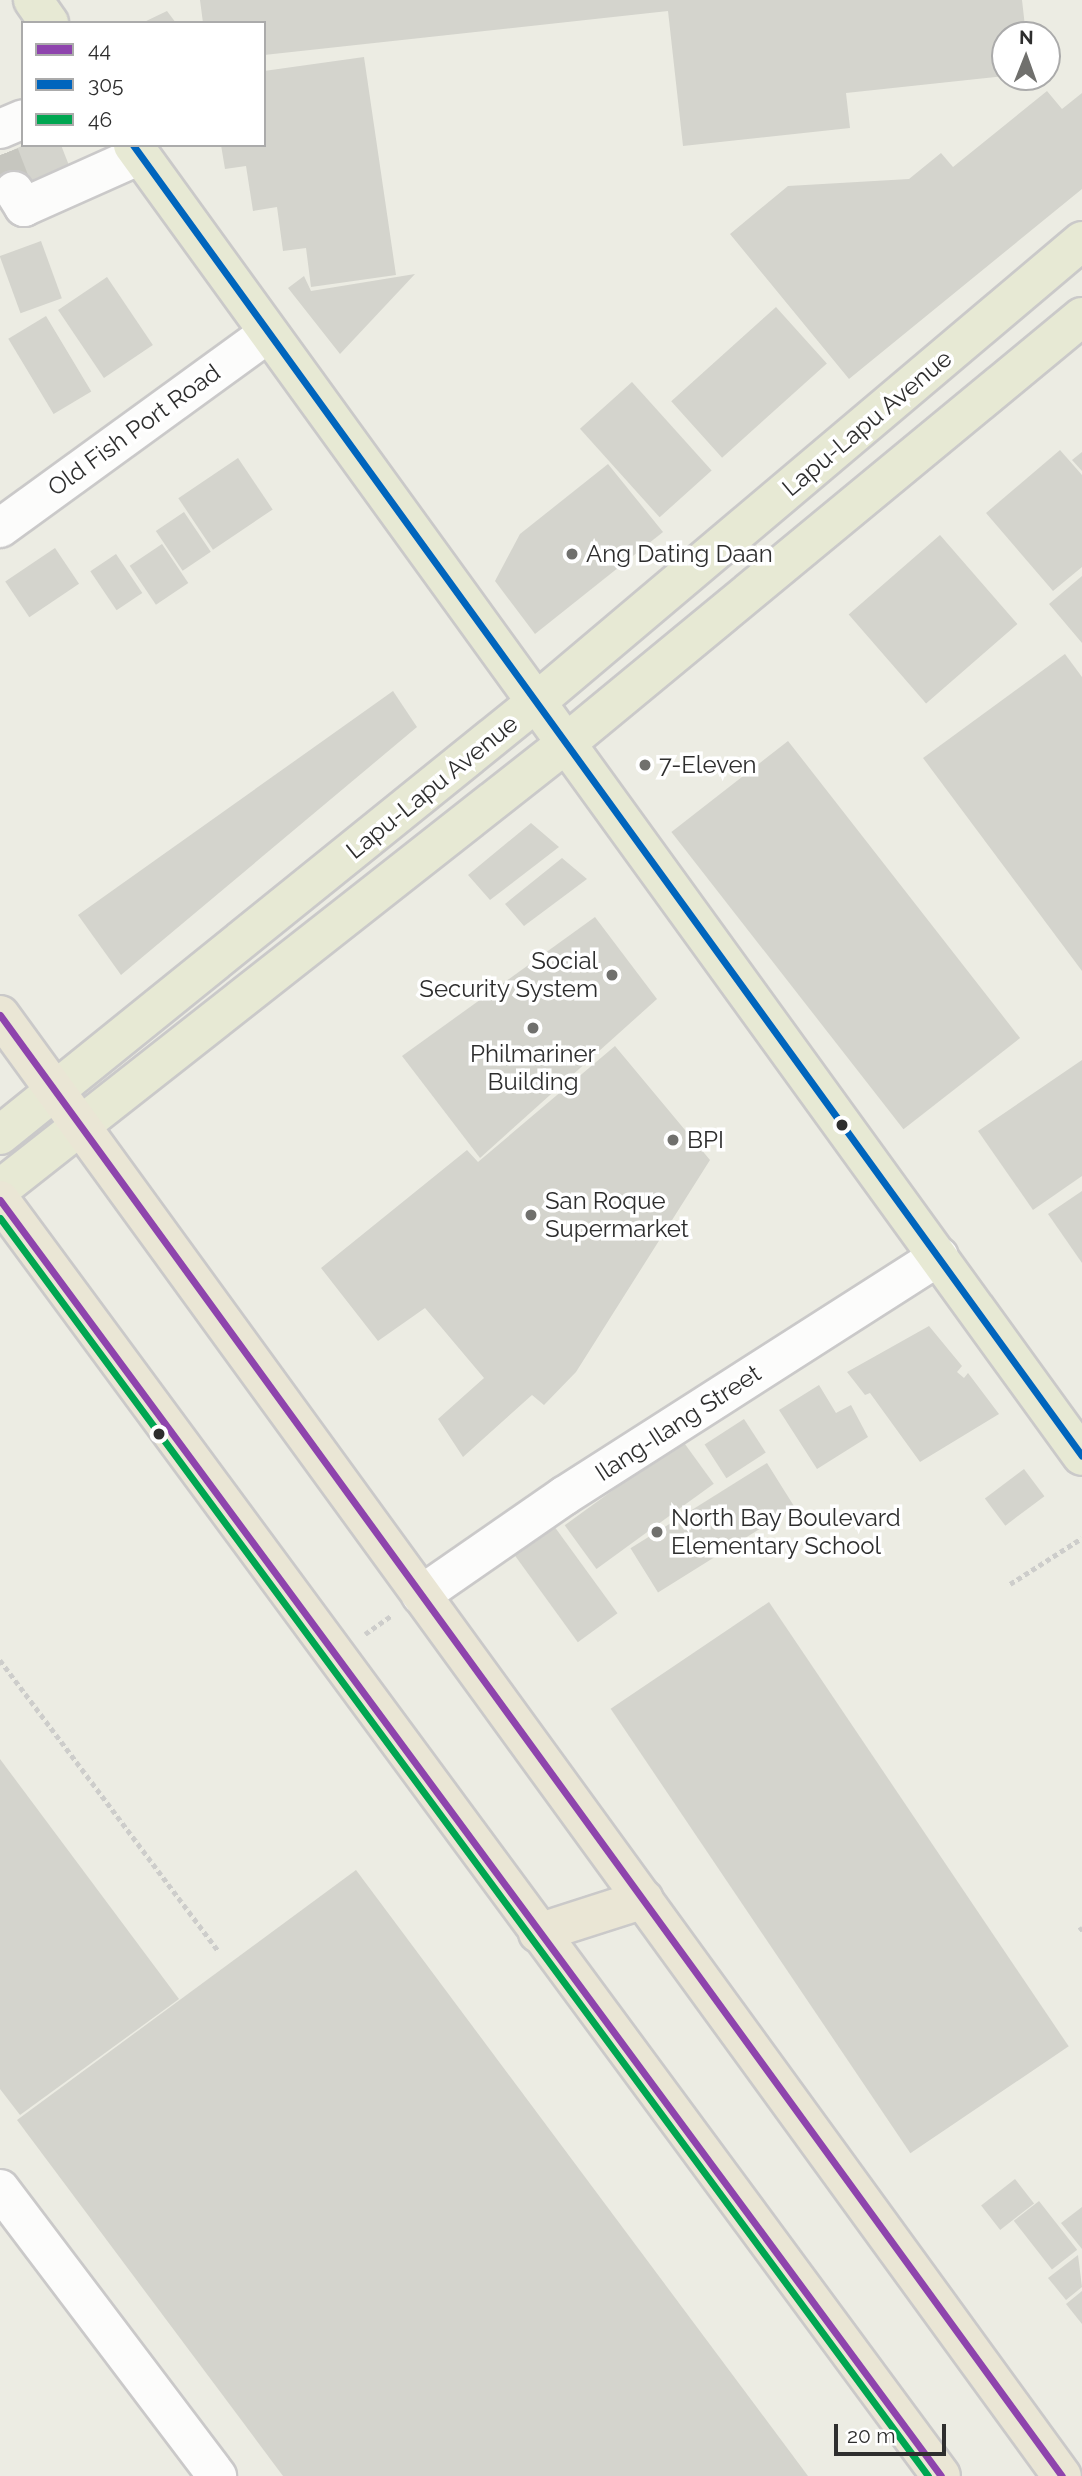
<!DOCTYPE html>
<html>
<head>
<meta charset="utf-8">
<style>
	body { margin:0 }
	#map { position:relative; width:1082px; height:2476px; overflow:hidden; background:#ecece3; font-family:Raleway,sans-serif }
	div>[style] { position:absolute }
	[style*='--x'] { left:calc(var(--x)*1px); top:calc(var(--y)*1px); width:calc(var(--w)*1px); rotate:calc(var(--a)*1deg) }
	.building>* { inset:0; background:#d4d4cd; transform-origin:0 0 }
	.minor-tunnel>* { height:38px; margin-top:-19px; transform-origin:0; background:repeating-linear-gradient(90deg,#c6c6bf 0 38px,transparent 0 57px) }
	.path>* { height:4.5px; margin-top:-2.25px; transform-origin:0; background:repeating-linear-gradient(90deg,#cdcdcb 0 5px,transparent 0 8.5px) }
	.roads { filter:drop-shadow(2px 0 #cac9c9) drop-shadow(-2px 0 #cac9c9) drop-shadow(0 2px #cac9c9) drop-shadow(0 -2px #cac9c9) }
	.minor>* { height:38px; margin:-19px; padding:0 19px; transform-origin:19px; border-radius:19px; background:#fcfcfb }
	.major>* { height:38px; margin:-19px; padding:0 19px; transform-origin:19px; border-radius:19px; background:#e7e9d4 }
	.highway>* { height:38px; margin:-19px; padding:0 19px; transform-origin:19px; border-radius:19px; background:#eae6d5 }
	.bus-1>* { height:7px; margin:-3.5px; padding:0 3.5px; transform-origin:3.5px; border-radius:3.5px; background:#8e44ad }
	.bus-2>* { height:7px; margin:-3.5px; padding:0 3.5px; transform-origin:3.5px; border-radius:3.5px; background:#0065bd }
	.bus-3>* { height:7px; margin:-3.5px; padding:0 3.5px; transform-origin:3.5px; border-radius:3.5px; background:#00a651 }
	.dots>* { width:19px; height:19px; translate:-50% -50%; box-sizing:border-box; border:4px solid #fff; border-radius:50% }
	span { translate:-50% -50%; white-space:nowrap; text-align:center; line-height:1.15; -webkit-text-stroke:7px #fff; paint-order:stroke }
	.street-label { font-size:24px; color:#2e2e2e }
	.poi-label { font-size:24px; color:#2e2e2e }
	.left { translate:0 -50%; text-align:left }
	.right { translate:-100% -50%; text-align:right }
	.legend { position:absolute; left:21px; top:21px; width:245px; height:126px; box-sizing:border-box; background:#fff; border:2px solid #ababab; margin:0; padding:9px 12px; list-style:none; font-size:21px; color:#2e2e2e }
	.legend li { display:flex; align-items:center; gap:14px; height:35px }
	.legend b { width:35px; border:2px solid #ababab }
	.north { position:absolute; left:991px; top:21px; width:70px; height:70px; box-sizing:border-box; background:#fff; border:2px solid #ababab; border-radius:50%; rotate:1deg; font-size:19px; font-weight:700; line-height:28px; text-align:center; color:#2e2e2e }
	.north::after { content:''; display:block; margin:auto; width:24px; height:32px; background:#70706d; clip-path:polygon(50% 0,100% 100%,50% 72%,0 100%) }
	.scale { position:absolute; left:834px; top:2424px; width:112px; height:32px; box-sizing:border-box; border:4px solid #2e2e2e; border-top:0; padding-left:9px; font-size:21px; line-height:24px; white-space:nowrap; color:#2e2e2e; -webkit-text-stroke:5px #fff; paint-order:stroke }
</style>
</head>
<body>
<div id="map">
	<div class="building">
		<div style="clip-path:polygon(200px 0,1022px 0,1026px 35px,1005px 35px,1005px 76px,846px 93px,850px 128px,683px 146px,668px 11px,264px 55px,264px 23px,203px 23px)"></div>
		<div style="clip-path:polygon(167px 11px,176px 23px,142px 23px)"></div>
		<div style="clip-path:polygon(364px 57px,396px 275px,311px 287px,306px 248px,283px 251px,277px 207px,253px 211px,246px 166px,225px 169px,221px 145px,264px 145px,264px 71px)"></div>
		<div style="clip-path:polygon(1047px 91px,1062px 109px,1082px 93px,1082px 189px,849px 379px,730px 234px,788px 186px,909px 179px,941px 153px,953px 167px)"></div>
		<div style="clip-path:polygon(24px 145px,61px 145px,70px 168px,5px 195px,0 184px,0 156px)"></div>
		<div style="left:41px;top:241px;width:61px;height:44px;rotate:70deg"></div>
		<div style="clip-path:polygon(415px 274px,340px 354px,288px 288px,304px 276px,311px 291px)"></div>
		<div style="left:107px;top:277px;width:82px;height:59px;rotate:56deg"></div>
		<div style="left:776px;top:307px;width:76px;height:141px;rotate:48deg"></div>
		<div style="left:46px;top:316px;width:88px;height:44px;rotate:59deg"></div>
		<div style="left:632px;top:382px;width:119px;height:70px;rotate:48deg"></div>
		<div style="clip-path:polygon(1060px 450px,1082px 475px,1082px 567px,1053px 591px,986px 513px)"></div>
		<div style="clip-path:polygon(1082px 452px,1082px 471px,1072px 460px)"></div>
		<div style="left:238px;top:458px;width:62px;height:72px;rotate:56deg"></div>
		<div style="clip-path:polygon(608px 464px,663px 532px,535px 634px,495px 581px,520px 534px)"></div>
		<div style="left:184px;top:512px;width:48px;height:34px;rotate:56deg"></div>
		<div style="left:940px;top:535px;width:118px;height:121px;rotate:49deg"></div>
		<div style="left:162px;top:544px;width:47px;height:39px;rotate:56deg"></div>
		<div style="left:55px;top:548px;width:43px;height:60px;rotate:56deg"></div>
		<div style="left:116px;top:554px;width:47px;height:31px;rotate:56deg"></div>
		<div style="clip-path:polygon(1082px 576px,1082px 643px,1049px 604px)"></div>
		<div style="clip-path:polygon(1065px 654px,1082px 677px,1082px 971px,923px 758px)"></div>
		<div style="clip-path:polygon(393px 691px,417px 727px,121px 975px,78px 915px)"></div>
		<div style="left:788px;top:741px;width:377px;height:148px;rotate:52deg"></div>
		<div style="clip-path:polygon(531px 823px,559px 847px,490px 900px,468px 875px)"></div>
		<div style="clip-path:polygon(562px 858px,587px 879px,524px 926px,505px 904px)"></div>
		<div style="clip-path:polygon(595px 917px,657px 999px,480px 1158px,402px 1056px)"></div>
		<div style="clip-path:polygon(615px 1046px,710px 1160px,576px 1372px,544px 1405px,532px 1395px,463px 1457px,438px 1419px,484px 1378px,425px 1308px,378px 1341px,321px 1268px,467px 1150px,478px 1162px)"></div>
		<div style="clip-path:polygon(1082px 1060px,1082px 1176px,1033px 1210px,978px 1131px)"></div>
		<div style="clip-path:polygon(1082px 1191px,1082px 1263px,1048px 1214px)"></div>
		<div style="clip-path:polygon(929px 1326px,962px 1366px,957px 1372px,964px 1378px,968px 1373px,999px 1414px,920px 1462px,870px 1393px,865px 1395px,847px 1372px)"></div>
		<div style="clip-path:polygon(819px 1385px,836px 1413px,851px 1405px,868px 1437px,817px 1469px,779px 1410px)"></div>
		<div style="left:744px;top:1419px;width:40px;height:47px;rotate:57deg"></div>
		<div style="left:682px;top:1440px;width:54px;height:145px;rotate:54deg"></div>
		<div style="left:767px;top:1463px;width:52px;height:161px;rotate:58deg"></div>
		<div style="left:1024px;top:1469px;width:34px;height:49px;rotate:53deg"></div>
		<div style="left:554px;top:1526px;width:108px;height:49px;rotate:54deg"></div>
		<div style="left:769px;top:1602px;width:536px;height:191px;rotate:56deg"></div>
		<div style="clip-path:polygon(0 1759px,179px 1999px,20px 2115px,0 2089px)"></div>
		<div style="clip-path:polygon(356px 1870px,808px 2476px,283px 2476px,17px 2120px)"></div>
		<div style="left:1015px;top:2179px;width:31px;height:43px;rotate:52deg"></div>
		<div style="left:1039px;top:2201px;width:62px;height:32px;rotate:52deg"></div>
		<div style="clip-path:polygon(1082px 2207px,1082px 2249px,1061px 2223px)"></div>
		<div style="clip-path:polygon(1078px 2255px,1082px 2287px,1066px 2300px,1048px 2278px)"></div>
		<div style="clip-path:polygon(1082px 2291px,1082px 2324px,1066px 2304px)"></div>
	</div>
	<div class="minor-tunnel">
		<div style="--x:0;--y:155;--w:39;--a:69"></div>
	</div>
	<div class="path">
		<div style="--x:1010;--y:1584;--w:85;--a:-32.6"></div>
		<div style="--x:365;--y:1634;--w:33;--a:-35"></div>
		<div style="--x:0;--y:1660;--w:363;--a:53.1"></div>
		<div style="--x:1079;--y:1930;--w:4;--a:-34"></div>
	</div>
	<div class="roads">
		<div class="minor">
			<div style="--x:0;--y:129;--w:25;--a:-23"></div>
			<div style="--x:14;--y:191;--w:19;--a:58"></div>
			<div style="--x:24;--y:207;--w:127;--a:-24.1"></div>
			<div style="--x:0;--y:528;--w:331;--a:-36"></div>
			<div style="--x:421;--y:1595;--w:174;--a:-34.7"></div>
			<div style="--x:564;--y:1496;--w:445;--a:-32.6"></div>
			<div style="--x:0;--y:2189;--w:360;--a:52.9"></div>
		</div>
		<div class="major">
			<div style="--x:33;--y:0;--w:28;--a:55"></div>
			<div style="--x:133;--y:145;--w:1618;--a:54.1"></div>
			<div style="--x:0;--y:1135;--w:688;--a:-38.92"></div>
			<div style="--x:535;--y:703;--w:716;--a:-40.18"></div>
			<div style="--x:0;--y:1189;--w:718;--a:-38.21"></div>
			<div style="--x:564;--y:745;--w:672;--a:-39.57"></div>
		</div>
		<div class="highway">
			<div style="--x:0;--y:1015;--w:1806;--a:53.99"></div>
			<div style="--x:0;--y:1200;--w:1585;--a:53.59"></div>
			<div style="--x:538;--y:1933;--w:111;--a:-17.8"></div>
		</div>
	</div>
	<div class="bus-1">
		<div style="--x:0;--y:1015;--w:1806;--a:53.99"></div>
		<div style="--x:0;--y:1200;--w:1585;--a:53.59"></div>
	</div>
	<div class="bus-2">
		<div style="--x:133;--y:145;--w:1618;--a:54.1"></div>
	</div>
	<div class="bus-3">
		<div style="--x:0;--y:1218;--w:1563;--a:53.58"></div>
	</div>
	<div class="dots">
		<div style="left:572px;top:554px;background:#70706d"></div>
		<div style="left:645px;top:765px;background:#70706d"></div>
		<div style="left:612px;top:975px;background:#70706d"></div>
		<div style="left:533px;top:1028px;background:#70706d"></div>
		<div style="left:842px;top:1125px;background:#2e2e2e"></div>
		<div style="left:673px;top:1140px;background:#70706d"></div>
		<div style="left:531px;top:1215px;background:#70706d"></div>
		<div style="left:159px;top:1434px;background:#2e2e2e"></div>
		<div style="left:657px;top:1532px;background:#70706d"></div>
	</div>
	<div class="street-label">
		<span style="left:867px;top:423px;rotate:-40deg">Lapu-Lapu Avenue</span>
		<span style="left:134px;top:430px;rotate:-36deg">Old Fish Port Road</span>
		<span style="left:432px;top:787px;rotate:-39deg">Lapu-Lapu Avenue</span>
		<span style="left:678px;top:1423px;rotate:-33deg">Ilang-Ilang Street</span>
	</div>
	<div class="poi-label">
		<span class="left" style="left:586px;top:554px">Ang Dating Daan</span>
		<span class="left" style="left:659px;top:765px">7-Eleven</span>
		<span class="right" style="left:598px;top:975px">Social<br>Security System</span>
		<span style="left:533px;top:1068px">Philmariner<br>Building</span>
		<span class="left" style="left:687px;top:1140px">BPI</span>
		<span class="left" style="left:545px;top:1215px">San Roque<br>Supermarket</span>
		<span class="left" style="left:671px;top:1532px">North Bay Boulevard<br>Elementary School</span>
	</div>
	<ul class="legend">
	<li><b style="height:9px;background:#8e44ad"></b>44</li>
	<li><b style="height:9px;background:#0065bd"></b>305</li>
	<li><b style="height:9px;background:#00a651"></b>46</li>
	</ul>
	<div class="north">N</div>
	<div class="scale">20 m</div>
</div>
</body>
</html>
